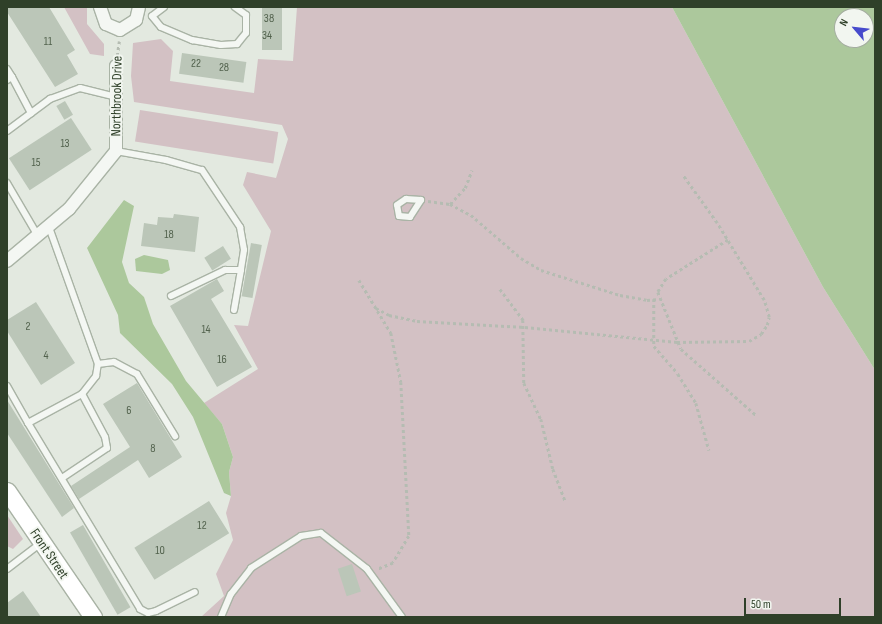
<!DOCTYPE html>
<html>
<head>
<meta charset="utf-8">
<style>
	body { margin:0 }
	#map { position:relative; width:882px; height:624px; overflow:hidden; background:#e3e9e0; font-family:"Sofia Sans Condensed",sans-serif }
	div>[style] { position:absolute }
	[style*='--x'] { left:calc(var(--x)*1px); top:calc(var(--y)*1px); width:calc(var(--w)*1px); rotate:calc(var(--a)*1deg) }
	.green>* { inset:0; background:#d3c1c4; transform-origin:0 0 }
	.water>* { inset:0; background:#acc89c }
	.building>* { inset:0; background:#bbc6b8; transform-origin:0 0 }
	.path>* { height:2.5px; margin-top:-1.25px; transform-origin:0; background:repeating-linear-gradient(90deg,#b5bcb2 0 3px,transparent 0 6px) }
	.roads { filter:drop-shadow(1px 0 #a9b3a5) drop-shadow(-1px 0 #a9b3a5) drop-shadow(0 1px #a9b3a5) drop-shadow(0 -1px #a9b3a5) }
	.service>* { height:6px; margin:-3px; padding:0 3px; transform-origin:3px; border-radius:3px; background:#f4f7f3 }
	.minor>* { height:12px; margin:-6px; padding:0 6px; transform-origin:6px; border-radius:6px; background:#f4f7f3 }
	.secondary>* { height:17px; margin:-8.5px; padding:0 8.5px; transform-origin:8.5px; border-radius:8.5px; background:#fff }
	span { translate:-50% -50%; white-space:nowrap; text-align:center; line-height:1.15; -webkit-text-stroke:4px #f2f6f0; paint-order:stroke }
	.number-label { font-size:12px; color:#52624d }
	.number-label span { -webkit-text-stroke-width:0 }
	.street-label { font-size:14px; color:#2f4029 }
	.frame { position:absolute; inset:0; border:8px solid #2f4029; pointer-events:none }
	.north { position:absolute; left:834px; top:8px; width:40px; height:40px; box-sizing:border-box; background:#f2f6f0; border:1px solid #a4ada0; border-radius:50%; rotate:298deg; font-size:11px; font-weight:700; line-height:16px; text-align:center; color:#2f4029 }
	.north::after { content:''; display:block; margin:auto; width:14px; height:18px; background:#474bcc; clip-path:polygon(50% 0,100% 100%,50% 72%,0 100%) }
	.scale { position:absolute; left:744px; top:598px; width:97px; height:18px; box-sizing:border-box; border:2px solid #2f4029; border-top:0; padding-left:5px; font-size:12px; line-height:14px; white-space:nowrap; color:#2f4029; -webkit-text-stroke:3px #f2f6f0; paint-order:stroke }
</style>
</head>
<body>
<div id="map">
	<div class="green">
		<div style="clip-path:polygon(64px 7px,87px 7px,87px 24px,104px 44px,104px 56px,90px 54px)"></div>
		<div style="clip-path:polygon(297px 7px,672px 7px,823px 287px,875px 370px,875px 617px,201px 617px,224px 596px,216px 574px,233px 540px,226px 513px,231px 496px,229px 472px,233px 457px,222px 424px,204px 403px,258px 369px,234px 325px,248px 326px,271px 231px,243px 185px,247px 172px,276px 178px,288px 139px,282px 125px,134px 102px,131px 76px,133px 43px,161px 39px,173px 51px,170px 81px,254px 93px,258px 59px,293px 61px)"></div>
		<div style="left:140px;top:110px;width:140px;height:32px;rotate:9deg"></div>
		<div style="clip-path:polygon(7px 515px,23px 539px,13px 549px,7px 546px)"></div>
	</div>
	<div class="water">
		<div style="clip-path:polygon(evenodd,672px 7px,875px 7px,875px 370px,823px 287px,672px 7px,842px 16px,866px 16px,866px 40px,842px 40px,842px 16px)"></div>
		<div style="clip-path:polygon(124px 200px,134px 206px,122px 262px,129px 283px,144px 297px,153px 324px,186px 381px,222px 424px,233px 457px,229px 472px,231px 496px,224px 493px,193px 417px,172px 384px,120px 333px,118px 315px,87px 248px)"></div>
		<div style="clip-path:polygon(144px 255px,168px 260px,170px 270px,162px 274px,136px 271px,135px 259px)"></div>
	</div>
	<div class="building">
		<div style="clip-path:polygon(7px 7px,49px 7px,75px 50px,67px 55px,78px 74px,55px 87px,7px 12px)"></div>
		<div style="left:262px;top:7px;width:20px;height:43px"></div>
		<div style="left:182px;top:53px;width:65px;height:21px;rotate:8deg"></div>
		<div style="left:65px;top:101px;width:16px;height:10px;rotate:60deg"></div>
		<div style="left:71px;top:118px;width:38px;height:74px;rotate:57deg"></div>
		<div style="clip-path:polygon(174px 214px,199px 217px,195px 252px,141px 246px,144px 223px,157px 225px,158px 217px,173px 218px)"></div>
		<div style="left:251px;top:243px;width:11px;height:54px;rotate:10deg"></div>
		<div style="left:223px;top:246px;width:15px;height:22px;rotate:58deg"></div>
		<div style="clip-path:polygon(217px 279px,224px 291px,211px 299px,252px 367px,217px 387px,170px 306px)"></div>
		<div style="clip-path:polygon(36px 302px,75px 363px,41px 385px,7px 331px,7px 320px)"></div>
		<div style="clip-path:polygon(137px 383px,182px 457px,149px 478px,138px 460px,79px 499px,71px 486px,130px 447px,103px 404px)"></div>
		<div style="clip-path:polygon(7px 400px,74px 508px,62px 517px,7px 433px)"></div>
		<div style="left:209px;top:501px;width:38px;height:88px;rotate:58deg"></div>
		<div style="left:83px;top:525px;width:95px;height:15px;rotate:60deg"></div>
		<div style="left:352px;top:564px;width:29px;height:15px;rotate:72deg"></div>
		<div style="clip-path:polygon(23px 591px,41px 617px,7px 617px,7px 603px)"></div>
	</div>
	<div class="path">
		<div style="--x:117;--y:56;--w:15;--a:-82"></div>
		<div style="--x:428;--y:201;--w:22;--a:8"></div>
		<div style="--x:450;--y:204;--w:24;--a:28"></div>
		<div style="--x:471;--y:215;--w:66;--a:40.7"></div>
		<div style="--x:521;--y:258;--w:23;--a:31"></div>
		<div style="--x:541;--y:270;--w:83;--a:17.6"></div>
		<div style="--x:620;--y:295;--w:27;--a:10"></div>
		<div style="--x:647;--y:300;--w:12;--a:-5"></div>
		<div style="--x:450;--y:204;--w:22;--a:-47"></div>
		<div style="--x:465;--y:188;--w:19;--a:-69"></div>
		<div style="--x:728;--y:240;--w:73;--a:147.8"></div>
		<div style="--x:666;--y:279;--w:15;--a:122"></div>
		<div style="--x:658;--y:292;--w:61;--a:68"></div>
		<div style="--x:681;--y:349;--w:101;--a:41.4"></div>
		<div style="--x:359;--y:280;--w:62;--a:58.9"></div>
		<div style="--x:391;--y:333;--w:50;--a:78.5"></div>
		<div style="--x:401;--y:382;--w:154;--a:87"></div>
		<div style="--x:409;--y:536;--w:31;--a:121"></div>
		<div style="--x:393;--y:563;--w:16;--a:158"></div>
		<div style="--x:500;--y:289;--w:39;--a:53"></div>
		<div style="--x:523;--y:320;--w:63;--a:89.1"></div>
		<div style="--x:524;--y:383;--w:40;--a:65"></div>
		<div style="--x:541;--y:419;--w:51;--a:76.5"></div>
		<div style="--x:553;--y:469;--w:34;--a:69"></div>
		<div style="--x:654;--y:299;--w:47;--a:90"></div>
		<div style="--x:654;--y:346;--w:37;--a:49"></div>
		<div style="--x:678;--y:374;--w:34;--a:58"></div>
		<div style="--x:696;--y:403;--w:49;--a:74.5"></div>
		<div style="--x:376;--y:308;--w:15;--a:28"></div>
		<div style="--x:389;--y:315;--w:29;--a:12"></div>
		<div style="--x:417;--y:321;--w:108;--a:3.2"></div>
		<div style="--x:525;--y:327;--w:153;--a:5.6"></div>
		<div style="--x:677;--y:342;--w:72;--a:-0.8"></div>
		<div style="--x:749;--y:341;--w:14;--a:-30"></div>
		<div style="--x:761;--y:334;--w:11;--a:-56"></div>
		<div style="--x:767;--y:325;--w:8;--a:-76"></div>
		<div style="--x:769;--y:317;--w:18;--a:-106"></div>
		<div style="--x:764;--y:300;--w:90;--a:-121.4"></div>
		<div style="--x:717;--y:223;--w:60;--a:-125.5"></div>
	</div>
	<div class="roads">
		<div class="service">
			<div style="--x:164;--y:7;--w:15;--a:143"></div>
			<div style="--x:152;--y:16;--w:14;--a:51"></div>
			<div style="--x:161;--y:27;--w:34;--a:23"></div>
			<div style="--x:192;--y:40;--w:29;--a:10"></div>
			<div style="--x:221;--y:45;--w:16;--a:-4"></div>
			<div style="--x:237;--y:44;--w:14;--a:-51"></div>
			<div style="--x:246;--y:33;--w:18;--a:-90"></div>
			<div style="--x:246;--y:15;--w:14;--a:-144"></div>
			<div style="--x:7;--y:69;--w:9;--a:58"></div>
			<div style="--x:12;--y:77;--w:6;--a:149"></div>
			<div style="--x:12;--y:77;--w:41;--a:62.2"></div>
			<div style="--x:7;--y:131;--w:54;--a:-36.7"></div>
			<div style="--x:50;--y:99;--w:32;--a:-20"></div>
			<div style="--x:80;--y:88;--w:36;--a:14"></div>
			<div style="--x:116;--y:151;--w:51;--a:10.2"></div>
			<div style="--x:166;--y:160;--w:37;--a:16"></div>
			<div style="--x:202;--y:170;--w:69;--a:56.3"></div>
			<div style="--x:240;--y:227;--w:23;--a:80"></div>
			<div style="--x:244;--y:250;--w:20;--a:99"></div>
			<div style="--x:241;--y:270;--w:16;--a:180"></div>
			<div style="--x:225;--y:270;--w:60;--a:154.3"></div>
			<div style="--x:7;--y:183;--w:61;--a:59.7"></div>
			<div style="--x:406;--y:199;--w:15;--a:4"></div>
			<div style="--x:421;--y:200;--w:20;--a:123"></div>
			<div style="--x:410;--y:217;--w:11;--a:-175"></div>
			<div style="--x:399;--y:216;--w:11;--a:-100"></div>
			<div style="--x:397;--y:205;--w:11;--a:-34"></div>
			<div style="--x:234;--y:310;--w:41;--a:-80.1"></div>
			<div style="--x:98;--y:364;--w:16;--a:-7"></div>
			<div style="--x:114;--y:362;--w:26;--a:28"></div>
			<div style="--x:137;--y:374;--w:73;--a:58.5"></div>
			<div style="--x:7;--y:386;--w:43;--a:60.4"></div>
			<div style="--x:28;--y:423;--w:61;--a:-28.2"></div>
			<div style="--x:82;--y:394;--w:23;--a:-52"></div>
			<div style="--x:96;--y:376;--w:12;--a:-81"></div>
			<div style="--x:98;--y:364;--w:145;--a:-109.7"></div>
			<div style="--x:28;--y:423;--w:217;--a:58.9"></div>
			<div style="--x:140;--y:609;--w:9;--a:27"></div>
			<div style="--x:148;--y:613;--w:8;--a:-14"></div>
			<div style="--x:156;--y:611;--w:43;--a:-26"></div>
			<div style="--x:62;--y:478;--w:54;--a:-33.7"></div>
			<div style="--x:107;--y:448;--w:11;--a:-100"></div>
			<div style="--x:105;--y:437;--w:49;--a:-118.1"></div>
			<div style="--x:7;--y:569;--w:43;--a:-37.4"></div>
			<div style="--x:221;--y:617;--w:25;--a:-67"></div>
			<div style="--x:231;--y:594;--w:33;--a:-52"></div>
			<div style="--x:251;--y:568;--w:59;--a:-32.6"></div>
			<div style="--x:301;--y:536;--w:20;--a:-9"></div>
			<div style="--x:321;--y:533;--w:58;--a:38"></div>
			<div style="--x:367;--y:569;--w:59;--a:53.9"></div>
		</div>
		<div class="minor">
			<div style="--x:100;--y:7;--w:18;--a:71"></div>
			<div style="--x:106;--y:24;--w:15;--a:23"></div>
			<div style="--x:120;--y:30;--w:19;--a:-32"></div>
			<div style="--x:136;--y:20;--w:13;--a:-77"></div>
			<div style="--x:7;--y:261;--w:81;--a:-40"></div>
			<div style="--x:69;--y:209;--w:75;--a:-51"></div>
			<div style="--x:116;--y:151;--w:85;--a:-90"></div>
		</div>
		<div class="secondary">
			<div style="--x:7;--y:491;--w:153;--a:55.7"></div>
		</div>
	</div>
	<div class="number-label">
		<span style="left:269px;top:19px">38</span>
		<span style="left:267px;top:36px">34</span>
		<span style="left:48px;top:42px">11</span>
		<span style="left:196px;top:64px">22</span>
		<span style="left:224px;top:68px">28</span>
		<span style="left:65px;top:144px">13</span>
		<span style="left:36px;top:163px">15</span>
		<span style="left:169px;top:235px">18</span>
		<span style="left:28px;top:327px">2</span>
		<span style="left:206px;top:330px">14</span>
		<span style="left:46px;top:356px">4</span>
		<span style="left:222px;top:360px">16</span>
		<span style="left:129px;top:411px">6</span>
		<span style="left:153px;top:449px">8</span>
		<span style="left:202px;top:526px">12</span>
		<span style="left:160px;top:551px">10</span>
	</div>
	<div class="street-label">
		<span style="left:117px;top:96px;rotate:-89deg">Northbrook Drive</span>
		<span style="left:49px;top:554px;rotate:56deg">Front Street</span>
	</div>
	<div class="frame"></div>
	<div class="north">N</div>
	<div class="scale">50 m</div>
</div>
</body>
</html>
